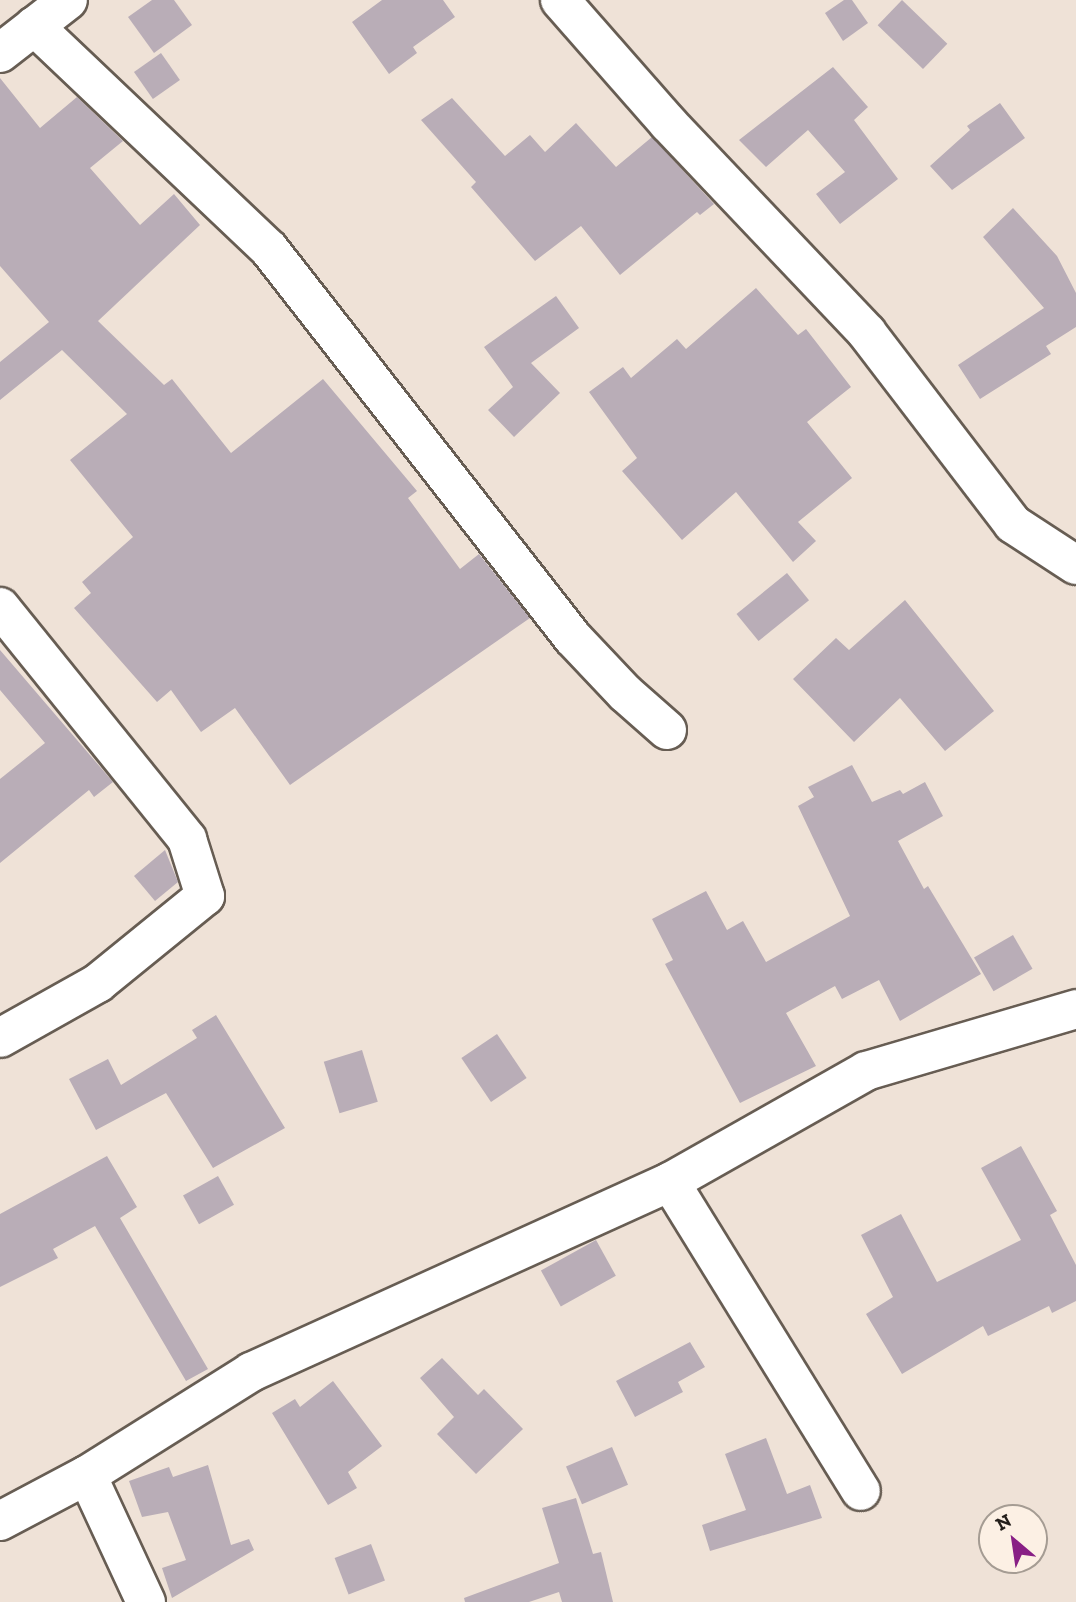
<!DOCTYPE html>
<html>
<head>
<meta charset="utf-8">
<style>
	body { margin:0 }
	#map { position:relative; width:1076px; height:1602px; overflow:hidden; background:#efe2d7; font-family:"Zilla Slab",serif }
	div>[style] { position:absolute }
	[style*='--x'] { left:calc(var(--x)*1px); top:calc(var(--y)*1px); width:calc(var(--w)*1px); rotate:calc(var(--a)*1deg) }
	.building>* { inset:0; background:#b9adb7; transform-origin:0 0 }
	.roads { filter:drop-shadow(2px 0 #675d53) drop-shadow(-2px 0 #675d53) drop-shadow(0 2px #675d53) drop-shadow(0 -2px #675d53) }
	.minor>* { height:38px; margin:-19px; padding:0 19px; transform-origin:19px; border-radius:19px; background:#fff }
	span { translate:-50% -50%; white-space:nowrap; text-align:center; line-height:1.15; -webkit-text-stroke:5px #fcf0e4; paint-order:stroke }
	.north { position:absolute; left:978px; top:1504px; width:70px; height:70px; box-sizing:border-box; background:#fcf0e4; border:2px solid #a59c93; border-radius:50%; rotate:331deg; font-size:19px; font-weight:700; line-height:28px; text-align:center; color:#231e1a }
	.north::after { content:''; display:block; margin:auto; width:24px; height:32px; background:#881f85; clip-path:polygon(50% 0,100% 100%,50% 72%,0 100%) }
</style>
</head>
<body>
<div id="map">
	<div class="building">
		<div style="clip-path:polygon(152px 0,174px 0,192px 25px,154px 53px,128px 17px)"></div>
		<div style="clip-path:polygon(382px 0,443px 0,455px 17px,413px 47px,417px 53px,389px 74px,352px 22px)"></div>
		<div style="clip-path:polygon(844px 0,852px 0,868px 23px,843px 41px,825px 13px)"></div>
		<div style="left:902px;top:0;width:63px;height:35px;rotate:44deg"></div>
		<div style="left:161px;top:53px;width:33px;height:33px;rotate:55deg"></div>
		<div style="clip-path:polygon(833px 67px,868px 107px,854px 120px,898px 179px,840px 224px,816px 194px,845px 172px,808px 130px,766px 167px,739px 140px)"></div>
		<div style="clip-path:polygon(0 78px,40px 128px,77px 97px,123px 141px,90px 168px,140px 225px,174px 194px,200px 225px,98px 321px,164px 385px,172px 379px,231px 453px,323px 379px,417px 491px,408px 498px,460px 569px,479px 554px,530px 618px,290px 785px,235px 708px,201px 732px,171px 690px,157px 702px,74px 608px,91px 593px,82px 582px,133px 537px,70px 460px,127px 414px,62px 350px,0 400px,0 362px,49px 322px,0 266px)"></div>
		<div style="clip-path:polygon(452px 98px,505px 156px,530px 135px,545px 152px,576px 123px,616px 167px,652px 137px,714px 204px,700px 215px,697px 212px,620px 275px,581px 226px,535px 261px,471px 187px,476px 182px,421px 120px)"></div>
		<div style="clip-path:polygon(1000px 103px,1025px 138px,952px 190px,930px 166px,970px 130px,967px 126px)"></div>
		<div style="clip-path:polygon(1013px 208px,1057px 256px,1076px 293px,1076px 327px,1046px 346px,1051px 354px,980px 399px,958px 365px,1044px 308px,983px 237px)"></div>
		<div style="clip-path:polygon(756px 288px,798px 335px,806px 329px,851px 387px,807px 422px,852px 478px,798px 522px,816px 541px,793px 562px,736px 492px,682px 540px,622px 471px,637px 458px,589px 392px,623px 367px,631px 378px,677px 339px,686px 349px)"></div>
		<div style="clip-path:polygon(556px 296px,579px 328px,531px 363px,560px 393px,514px 437px,488px 410px,513px 387px,484px 347px)"></div>
		<div style="left:787px;top:573px;width:35px;height:65px;rotate:51deg"></div>
		<div style="clip-path:polygon(905px 600px,994px 711px,945px 751px,900px 698px,854px 742px,793px 679px,836px 638px,849px 650px)"></div>
		<div style="clip-path:polygon(0 650px,113px 782px,94px 797px,89px 790px,0 863px,0 779px,45px 743px,0 690px)"></div>
		<div style="clip-path:polygon(852px 765px,872px 802px,900px 790px,903px 794px,925px 782px,943px 816px,898px 841px,924px 889px,928px 886px,981px 974px,900px 1021px,879px 980px,842px 999px,835px 986px,786px 1013px,816px 1066px,740px 1103px,665px 964px,673px 960px,652px 919px,706px 891px,727px 930px,743px 921px,766px 962px,850px 916px,798px 806px,814px 797px,808px 787px)"></div>
		<div style="clip-path:polygon(165px 850px,178px 882px,155px 901px,134px 876px)"></div>
		<div style="left:1013px;top:935px;width:39px;height:45px;rotate:60deg"></div>
		<div style="clip-path:polygon(216px 1015px,285px 1128px,213px 1168px,166px 1093px,96px 1130px,69px 1079px,108px 1059px,121px 1085px,197px 1038px,192px 1030px)"></div>
		<div style="left:497px;top:1034px;width:53px;height:43px;rotate:56deg"></div>
		<div style="left:362px;top:1050px;width:54px;height:40px;rotate:73deg"></div>
		<div style="clip-path:polygon(1021px 1146px,1057px 1211px,1050px 1215px,1076px 1265px,1076px 1301px,1052px 1313px,1049px 1306px,988px 1336px,983px 1326px,902px 1374px,866px 1314px,893px 1297px,861px 1235px,901px 1214px,937px 1282px,1021px 1240px,981px 1168px)"></div>
		<div style="clip-path:polygon(107px 1156px,137px 1207px,120px 1218px,208px 1369px,186px 1381px,95px 1226px,53px 1249px,58px 1258px,0 1287px,0 1214px)"></div>
		<div style="left:218px;top:1176px;width:33px;height:40px;rotate:61deg"></div>
		<div style="left:596px;top:1240px;width:41px;height:63px;rotate:61deg"></div>
		<div style="clip-path:polygon(690px 1342px,705px 1367px,678px 1382px,683px 1392px,635px 1417px,616px 1381px)"></div>
		<div style="clip-path:polygon(442px 1358px,478px 1395px,484px 1389px,523px 1429px,476px 1474px,437px 1434px,454px 1417px,420px 1378px)"></div>
		<div style="clip-path:polygon(333px 1381px,382px 1446px,348px 1472px,357px 1488px,328px 1505px,272px 1413px,295px 1399px,300px 1407px)"></div>
		<div style="clip-path:polygon(766px 1438px,787px 1494px,810px 1485px,822px 1518px,710px 1551px,702px 1525px,746px 1510px,725px 1454px)"></div>
		<div style="left:612px;top:1447px;width:41px;height:50px;rotate:67deg"></div>
		<div style="clip-path:polygon(208px 1465px,231px 1545px,249px 1539px,254px 1550px,172px 1598px,162px 1568px,186px 1560px,168px 1512px,142px 1517px,129px 1481px,169px 1467px,173px 1477px)"></div>
		<div style="clip-path:polygon(576px 1498px,593px 1554px,601px 1552px,613px 1602px,562px 1602px,559px 1592px,529px 1602px,465px 1602px,464px 1598px,559px 1563px,542px 1508px)"></div>
		<div style="left:371px;top:1544px;width:39px;height:39px;rotate:69deg"></div>
	</div>
	<div class="roads">
		<div class="minor">
			<div style="--x:560;--y:0;--w:164;--a:48.7"></div>
			<div style="--x:668;--y:123;--w:289;--a:46.5"></div>
			<div style="--x:867;--y:333;--w:240;--a:52.6"></div>
			<div style="--x:1013;--y:524;--w:75;--a:33.1"></div>
			<div style="--x:34;--y:26;--w:324;--a:43.5"></div>
			<div style="--x:269;--y:249;--w:494;--a:52"></div>
			<div style="--x:573;--y:638;--w:76;--a:46.6"></div>
			<div style="--x:625;--y:693;--w:56;--a:41.4"></div>
			<div style="--x:0;--y:53;--w:86;--a:-37.9"></div>
			<div style="--x:0;--y:607;--w:298;--a:51.1"></div>
			<div style="--x:187;--y:839;--w:60;--a:72.5"></div>
			<div style="--x:205;--y:896;--w:138;--a:140.9"></div>
			<div style="--x:98;--y:983;--w:112;--a:150.7"></div>
			<div style="--x:670;--y:1182;--w:225;--a:-29.5"></div>
			<div style="--x:866;--y:1071;--w:219;--a:-16.4"></div>
			<div style="--x:87;--y:1475;--w:140;--a:65.1"></div>
			<div style="--x:0;--y:1521;--w:98;--a:-27.9"></div>
			<div style="--x:87;--y:1475;--w:194;--a:-32.1"></div>
			<div style="--x:251;--y:1372;--w:460;--a:-24.4"></div>
			<div style="--x:670;--y:1182;--w:363;--a:58.3"></div>
		</div>
	</div>
	<div class="north">N</div>
</div>
</body>
</html>
